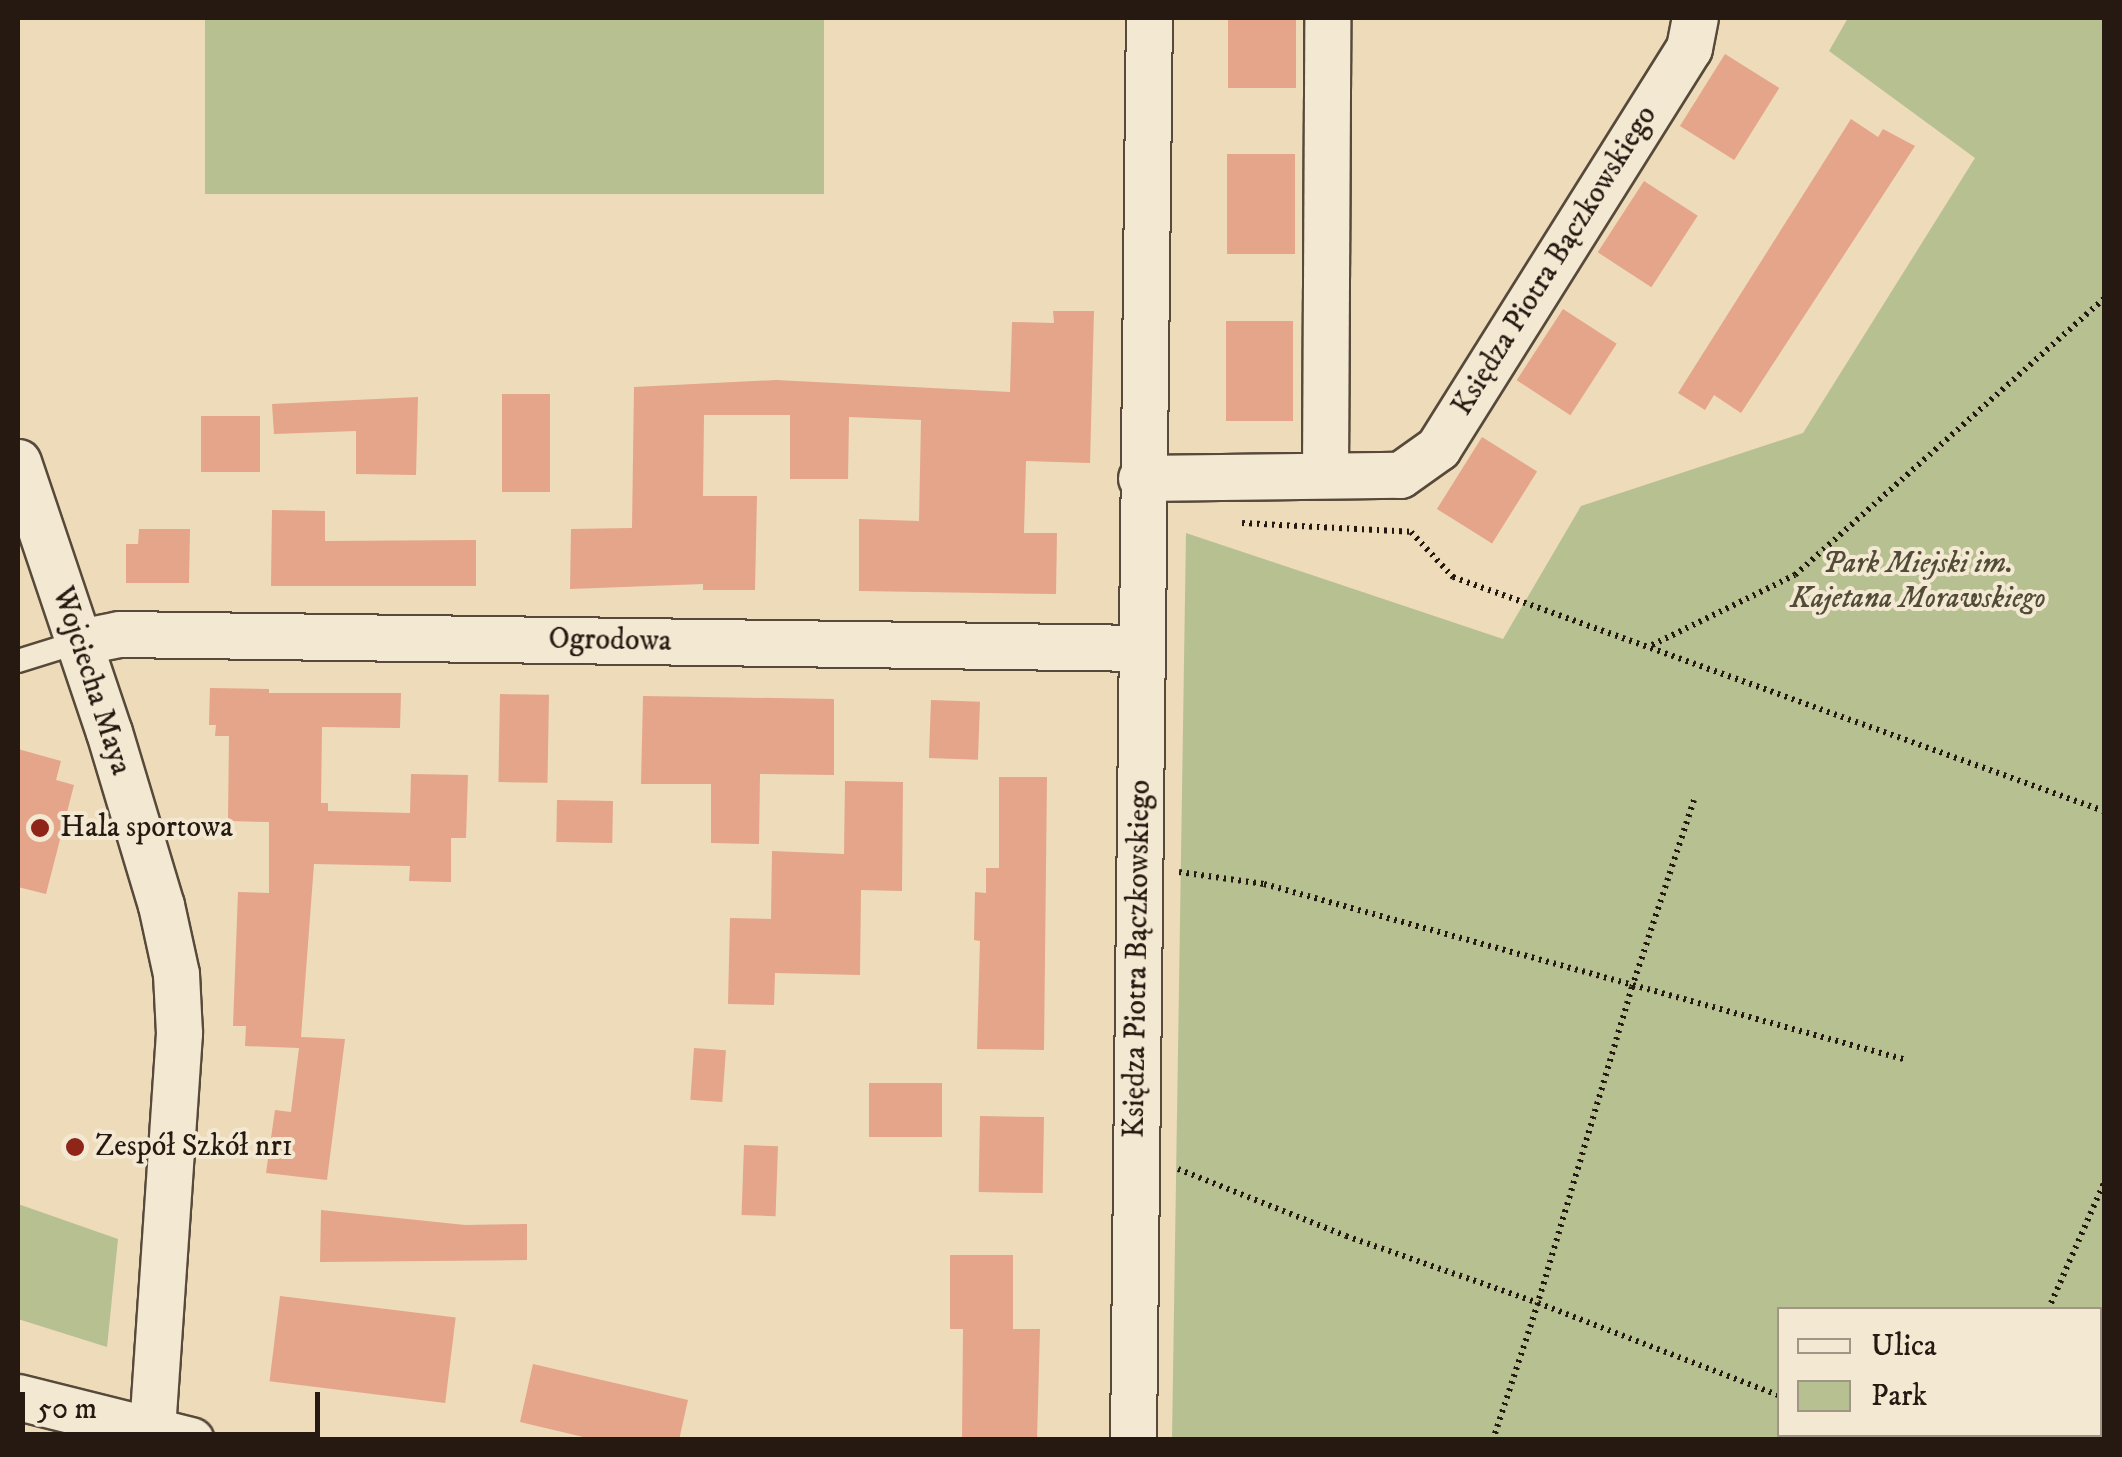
<!DOCTYPE html>
<html>
<head>
<meta charset="utf-8">
<style>
	body { margin:0 }
	#map { position:relative; width:2122px; height:1457px; overflow:hidden; background:#eddbba; font-family:"IM FELL DW Pica",serif }
	div>[style] { position:absolute }
	[style*='--x'] { left:calc(var(--x)*1px); top:calc(var(--y)*1px); width:calc(var(--w)*1px); rotate:calc(var(--a)*1deg) }
	.green>* { inset:0; background:#b7c091; transform-origin:0 0 }
	.building>* { inset:0; background:#e4a58a; transform-origin:0 0 }
	.path>* { height:6px; margin-top:-3px; transform-origin:0; background:repeating-linear-gradient(90deg,#251911 0 2.5px,transparent 0 7.5px) }
	.roads { filter:drop-shadow(2px 0 #574a3b) drop-shadow(-2px 0 #574a3b) drop-shadow(0 2px #574a3b) drop-shadow(0 -2px #574a3b) }
	.service>* { height:22px; margin:-11px; padding:0 11px; transform-origin:11px; border-radius:11px; background:#f3e8d2 }
	.minor>* { height:45px; margin:-22.5px; padding:0 22.5px; transform-origin:22.5px; border-radius:22.5px; background:#f3e8d2 }
	.dots>* { width:28px; height:28px; translate:-50% -50%; box-sizing:border-box; border:5px solid #f3e8d2; border-radius:50% }
	span { translate:-50% -50%; white-space:nowrap; text-align:center; line-height:1.15; -webkit-text-stroke:8px #f3e8d2; paint-order:stroke }
	.street-label { font-size:30px; color:#251911 }
	.park-label { font-size:30px; color:#514b37; font-style:italic }
	.poi-label { font-size:30px; color:#251911 }
	.left { translate:0 -50%; text-align:left }
	.frame { position:absolute; inset:0; border:20px solid #251911; pointer-events:none }
	.legend { position:absolute; left:1777px; top:1307px; width:325px; height:130px; box-sizing:border-box; background:#f3e8d2; border:2px solid #a19585; margin:0; padding:12px 18px; list-style:none; font-size:30px; color:#251911 }
	.legend li { display:flex; align-items:center; gap:20px; height:50px }
	.legend b { width:50px; border:2px solid #a19585 }
	.scale { position:absolute; left:20px; top:1392px; width:300px; height:45px; box-sizing:border-box; border:5px solid #251911; border-top:0; padding-left:12px; font-size:30px; line-height:35px; white-space:nowrap; color:#251911; -webkit-text-stroke:8px #f3e8d2; paint-order:stroke }
</style>
</head>
<body>
<div id="map">
	<div class="green">
		<div style="left:205px;top:18px;width:619px;height:176px"></div>
		<div style="clip-path:polygon(evenodd,1848px 18px,2104px 18px,2104px 1439px,1172px 1439px,1186px 533px,1503px 639px,1581px 506px,1803px 433px,1975px 158px,1829px 51px,1848px 18px,1780px 1310px,2100px 1310px,2100px 1434px,1780px 1434px,1780px 1310px)"></div>
		<div style="clip-path:polygon(18px 1204px,118px 1239px,107px 1347px,18px 1319px)"></div>
	</div>
	<div class="building">
		<div style="left:1228px;top:18px;width:68px;height:70px"></div>
		<div style="left:1725px;top:54px;width:64px;height:85px;rotate:32deg"></div>
		<div style="clip-path:polygon(1851px 119px,1878px 137px,1883px 129px,1915px 146px,1741px 413px,1714px 395px,1705px 410px,1678px 393px)"></div>
		<div style="left:1227px;top:154px;width:68px;height:100px"></div>
		<div style="left:1644px;top:181px;width:64px;height:85px;rotate:33deg"></div>
		<div style="left:1563px;top:309px;width:64px;height:85px;rotate:33deg"></div>
		<div style="clip-path:polygon(1053px 311px,1094px 311px,1090px 463px,1026px 461px,1024px 533px,1057px 533px,1056px 594px,859px 591px,859px 519px,919px 521px,921px 420px,849px 417px,848px 479px,790px 479px,790px 415px,704px 415px,703px 496px,757px 496px,755px 590px,703px 590px,703px 584px,570px 589px,571px 529px,632px 528px,634px 387px,776px 380px,1010px 392px,1012px 322px,1054px 323px)"></div>
		<div style="left:1226px;top:321px;width:67px;height:100px"></div>
		<div style="left:502px;top:394px;width:48px;height:98px"></div>
		<div style="clip-path:polygon(418px 397px,416px 475px,356px 474px,356px 431px,274px 434px,272px 404px)"></div>
		<div style="left:201px;top:416px;width:59px;height:56px"></div>
		<div style="left:1482px;top:437px;width:65px;height:85px;rotate:32deg"></div>
		<div style="clip-path:polygon(272px 510px,325px 511px,325px 541px,476px 540px,476px 586px,271px 586px)"></div>
		<div style="clip-path:polygon(139px 529px,190px 529px,189px 583px,126px 583px,126px 544px,138px 544px)"></div>
		<div style="clip-path:polygon(210px 688px,269px 689px,269px 693px,401px 693px,400px 728px,322px 727px,321px 803px,328px 803px,328px 811px,410px 813px,411px 774px,468px 775px,466px 838px,451px 838px,451px 882px,409px 881px,410px 866px,314px 864px,301px 1037px,345px 1039px,327px 1180px,266px 1173px,275px 1110px,291px 1112px,299px 1048px,245px 1046px,246px 1026px,233px 1026px,238px 892px,269px 893px,269px 822px,228px 821px,229px 736px,215px 736px,216px 725px,209px 725px)"></div>
		<div style="left:500px;top:694px;width:49px;height:88px;rotate:1deg"></div>
		<div style="clip-path:polygon(643px 696px,834px 699px,834px 775px,760px 774px,759px 844px,711px 843px,711px 784px,641px 784px)"></div>
		<div style="left:931px;top:700px;width:49px;height:58px;rotate:2deg"></div>
		<div style="clip-path:polygon(18px 749px,61px 761px,56px 780px,74px 785px,46px 894px,18px 887px)"></div>
		<div style="clip-path:polygon(999px 777px,1047px 777px,1044px 1050px,977px 1049px,980px 941px,974px 940px,975px 892px,986px 893px,986px 868px,999px 868px)"></div>
		<div style="clip-path:polygon(845px 781px,903px 782px,902px 891px,861px 890px,860px 975px,775px 973px,774px 1005px,728px 1004px,730px 918px,771px 919px,772px 851px,844px 854px)"></div>
		<div style="left:557px;top:800px;width:56px;height:42px;rotate:1deg"></div>
		<div style="left:694px;top:1048px;width:32px;height:52px;rotate:4deg"></div>
		<div style="left:869px;top:1083px;width:73px;height:54px"></div>
		<div style="left:980px;top:1116px;width:64px;height:76px;rotate:1deg"></div>
		<div style="left:744px;top:1145px;width:34px;height:70px;rotate:2deg"></div>
		<div style="clip-path:polygon(321px 1210px,465px 1225px,527px 1224px,527px 1260px,320px 1262px)"></div>
		<div style="clip-path:polygon(950px 1255px,1013px 1255px,1013px 1329px,1040px 1329px,1037px 1440px,962px 1440px,963px 1329px,950px 1329px)"></div>
		<div style="left:280px;top:1296px;width:177px;height:86px;rotate:7deg"></div>
		<div style="clip-path:polygon(533px 1364px,688px 1400px,679px 1440px,596px 1440px,520px 1422px)"></div>
	</div>
	<div class="path">
		<div style="--x:1242;--y:523;--w:169;--a:3"></div>
		<div style="--x:1411;--y:532;--w:62;--a:47"></div>
		<div style="--x:1453;--y:577;--w:692;--a:19.77"></div>
		<div style="--x:1652;--y:645;--w:159;--a:-26.1"></div>
		<div style="--x:1795;--y:575;--w:414;--a:-41.8"></div>
		<div style="--x:1694;--y:800;--w:197;--a:108.3"></div>
		<div style="--x:1632;--y:987;--w:330;--a:106.6"></div>
		<div style="--x:1538;--y:1303;--w:259;--a:21"></div>
		<div style="--x:1179;--y:872;--w:86;--a:8"></div>
		<div style="--x:1264;--y:884;--w:663;--a:15.32"></div>
		<div style="--x:1178;--y:1169;--w:181;--a:21.7"></div>
		<div style="--x:1346;--y:1236;--w:203;--a:19.2"></div>
		<div style="--x:1538;--y:1303;--w:144;--a:108.2"></div>
		<div style="--x:2048;--y:1310;--w:139;--a:-66.2"></div>
		<div style="--x:2004;--y:1434;--w:6;--a:90"></div>
	</div>
	<div class="roads">
		<div class="service">
			<div style="--x:18;--y:661;--w:64;--a:-17.3"></div>
		</div>
		<div class="minor">
			<div style="--x:18;--y:462;--w:285;--a:71.4"></div>
			<div style="--x:109;--y:732;--w:181;--a:73.3"></div>
			<div style="--x:161;--y:905;--w:71;--a:77.7"></div>
			<div style="--x:176;--y:974;--w:59;--a:87.1"></div>
			<div style="--x:179;--y:1033;--w:408;--a:93.9"></div>
			<div style="--x:1325;--y:475;--w:457;--a:-89.7"></div>
			<div style="--x:1141;--y:478;--w:259;--a:-0.7"></div>
			<div style="--x:1400;--y:475;--w:47;--a:-35.4"></div>
			<div style="--x:1438;--y:448;--w:472;--a:-57.9"></div>
			<div style="--x:1689;--y:48;--w:31;--a:-79"></div>
			<div style="--x:79;--y:642;--w:41;--a:-11.3"></div>
			<div style="--x:119;--y:634;--w:1022;--a:0.78"></div>
			<div style="--x:18;--y:1397;--w:178;--a:14"></div>
			<div style="--x:1133;--y:1440;--w:1422;--a:-89.36"></div>
		</div>
	</div>
	<div class="dots">
		<div style="left:40px;top:828px;background:#8f2418"></div>
		<div style="left:75px;top:1147px;background:#8f2418"></div>
	</div>
	<div class="street-label">
		<span style="left:1555px;top:261px;rotate:-58deg">Księdza Piotra Bączkowskiego</span>
		<span style="left:610px;top:641px;rotate:1deg">Ogrodowa</span>
		<span style="left:91px;top:681px;rotate:72deg">Wojciecha Maya</span>
		<span style="left:1138px;top:959px;rotate:-89deg">Księdza Piotra Bączkowskiego</span>
	</div>
	<div class="park-label">
		<span style="left:1918px;top:581px">Park Miejski im.<br>Kajetana Morawskiego</span>
	</div>
	<div class="poi-label">
		<span class="left" style="left:60px;top:828px">Hala sportowa</span>
		<span class="left" style="left:95px;top:1147px">Zespół Szkół nr1</span>
	</div>
	<div class="frame"></div>
	<ul class="legend">
	<li><b style="height:12px;background:#f3e8d2"></b>Ulica</li>
	<li><b style="height:28px;background:#b7c091"></b>Park</li>
	</ul>
	<div class="scale">50 m</div>
</div>
</body>
</html>
